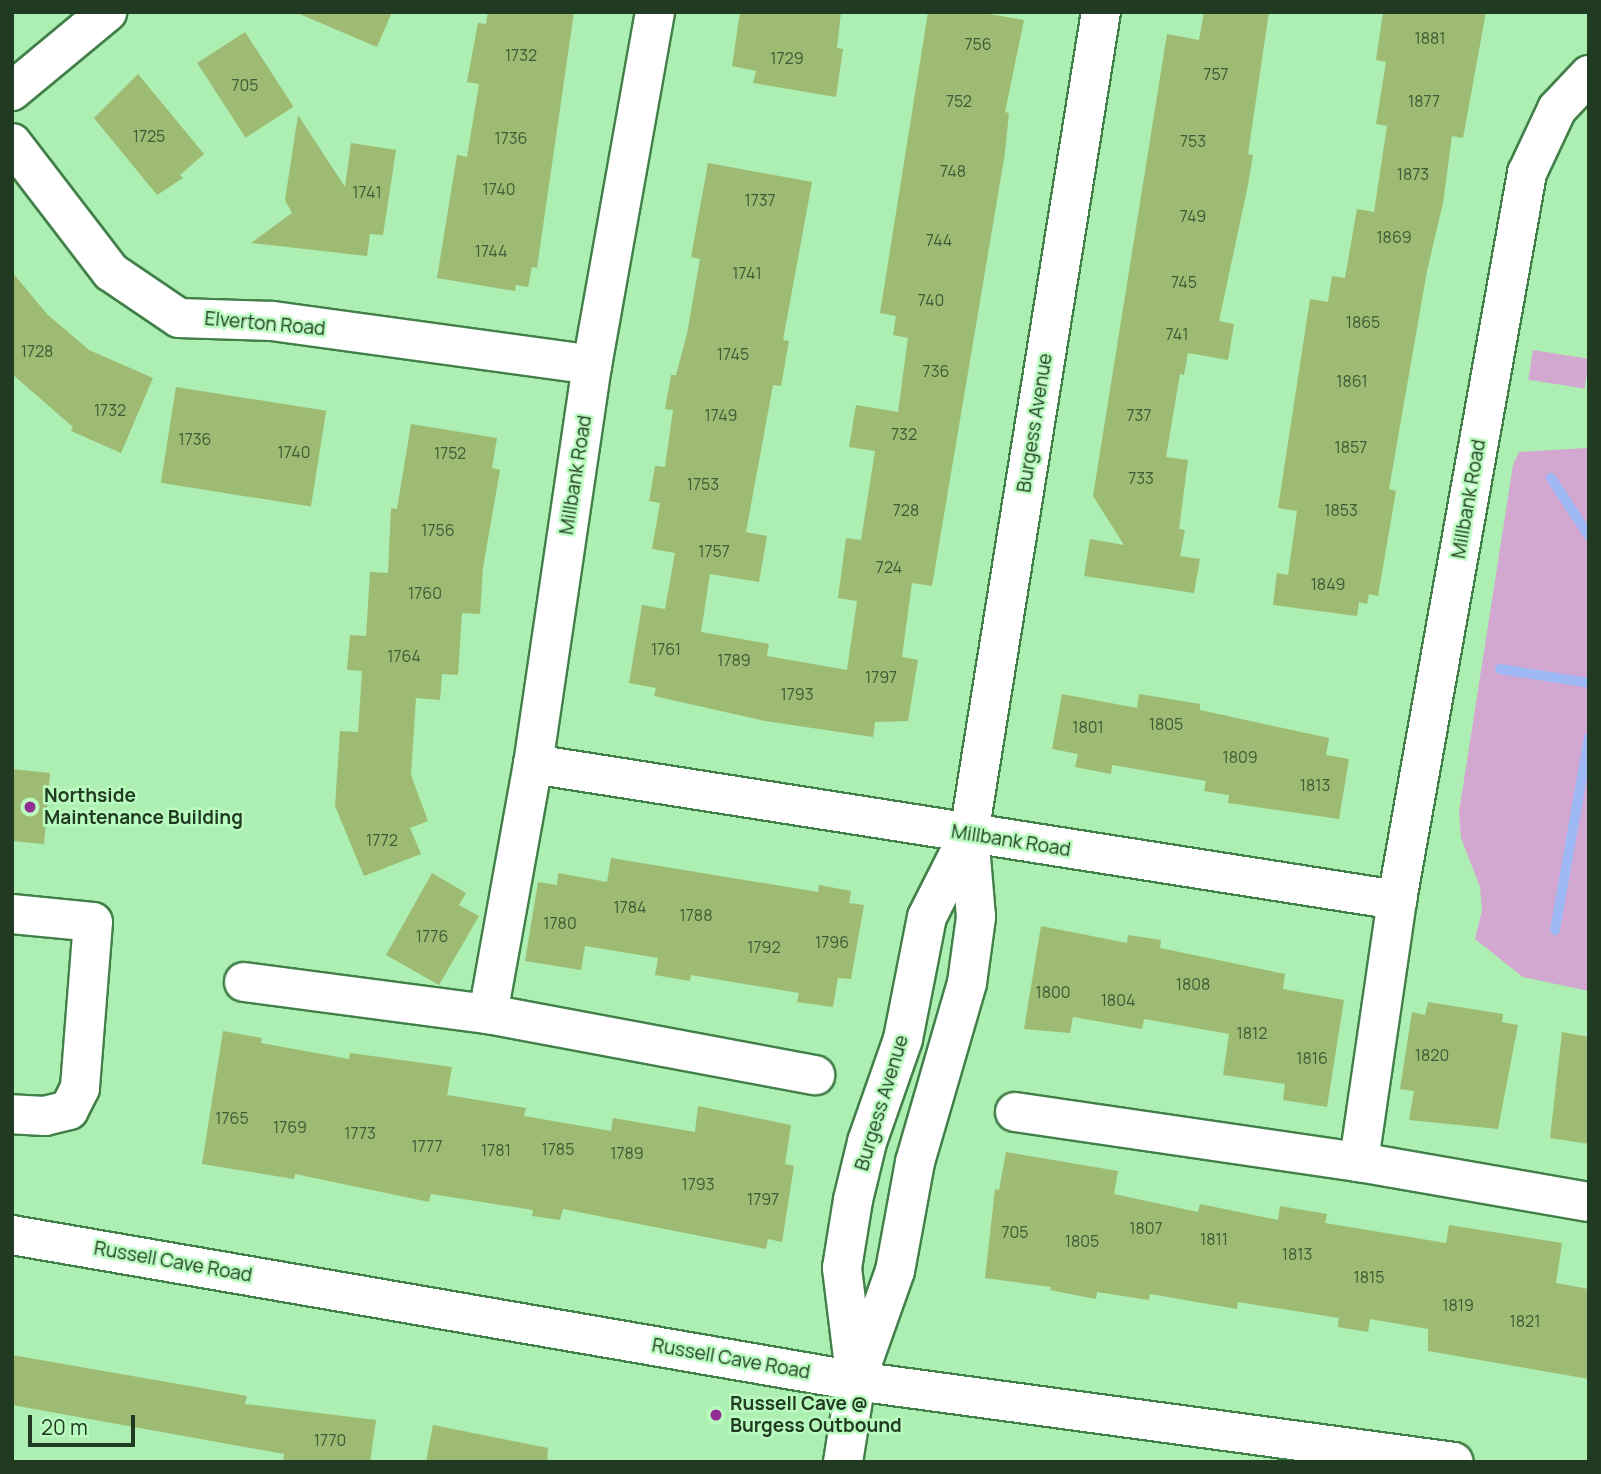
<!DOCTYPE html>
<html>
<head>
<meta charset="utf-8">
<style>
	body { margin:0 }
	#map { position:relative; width:1601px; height:1474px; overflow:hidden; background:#adeeb2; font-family:Manrope,sans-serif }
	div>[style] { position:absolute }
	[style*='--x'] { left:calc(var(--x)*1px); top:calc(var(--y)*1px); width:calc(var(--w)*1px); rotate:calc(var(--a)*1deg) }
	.green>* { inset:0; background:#d2a8d1; transform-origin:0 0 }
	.stream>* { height:10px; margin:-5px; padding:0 5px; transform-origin:5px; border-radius:5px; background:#9eb8f5 }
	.building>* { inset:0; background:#9dbb72; transform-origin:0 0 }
	.roads { filter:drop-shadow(2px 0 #42804a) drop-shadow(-2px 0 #42804a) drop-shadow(0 2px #42804a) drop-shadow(0 -2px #42804a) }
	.minor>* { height:38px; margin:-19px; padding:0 19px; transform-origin:19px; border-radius:19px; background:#fff }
	.major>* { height:38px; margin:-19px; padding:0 19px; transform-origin:19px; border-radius:19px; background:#fff }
	.dots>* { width:19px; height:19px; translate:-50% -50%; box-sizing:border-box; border:4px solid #bafbbf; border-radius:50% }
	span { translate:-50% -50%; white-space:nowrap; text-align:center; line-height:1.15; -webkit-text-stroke:5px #bafbbf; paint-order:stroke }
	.number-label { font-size:16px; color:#405b37 }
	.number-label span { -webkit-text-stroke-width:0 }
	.street-label { font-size:19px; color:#213b23 }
	.poi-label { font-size:19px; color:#213b23; font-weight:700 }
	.left { translate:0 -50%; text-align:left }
	.frame { position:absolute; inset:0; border:14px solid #213b23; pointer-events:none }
	.scale { position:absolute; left:28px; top:1415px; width:107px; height:32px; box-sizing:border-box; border:4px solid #213b23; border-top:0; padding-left:9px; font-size:21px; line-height:24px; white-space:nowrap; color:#213b23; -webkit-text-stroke:5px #bafbbf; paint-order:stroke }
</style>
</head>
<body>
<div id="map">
	<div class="green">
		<div style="left:1533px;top:350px;width:57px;height:30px;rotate:9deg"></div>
		<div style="clip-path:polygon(1589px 438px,1589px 991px,1523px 977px,1475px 939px,1482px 910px,1480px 887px,1461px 838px,1459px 812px,1513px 465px,1519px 452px,1587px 448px)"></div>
	</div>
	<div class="stream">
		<div style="--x:1551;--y:478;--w:69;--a:56.8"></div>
		<div style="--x:1500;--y:669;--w:90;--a:8.9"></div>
		<div style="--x:1555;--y:930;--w:196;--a:-80"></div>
	</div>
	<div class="building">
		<div style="clip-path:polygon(295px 12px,392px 12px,377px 47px)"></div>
		<div style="clip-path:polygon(488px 12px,574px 12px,537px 268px,532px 267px,528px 287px,516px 285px,515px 291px,437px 278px,457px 155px,467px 157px,479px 84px,467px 82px,478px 23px,486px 24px)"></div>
		<div style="clip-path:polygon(740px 12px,841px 12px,837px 48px,843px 49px,836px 97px,753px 83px,756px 71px,732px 66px)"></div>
		<div style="clip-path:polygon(928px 12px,978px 12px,1024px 20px,1005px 112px,1009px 113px,1005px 153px,932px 586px,912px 583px,902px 657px,918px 660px,908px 721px,875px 722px,873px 737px,765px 721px,654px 696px,656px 688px,629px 683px,642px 605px,665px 609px,675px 553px,652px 549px,660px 503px,649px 501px,655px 466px,665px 467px,673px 410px,665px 409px,671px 375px,676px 375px,687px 334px,700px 259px,691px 257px,708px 163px,812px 182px,783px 340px,789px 341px,781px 386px,773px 385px,746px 532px,767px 536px,759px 582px,710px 574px,701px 632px,769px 644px,767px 656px,847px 670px,857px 601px,838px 598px,846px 538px,861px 540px,875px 451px,849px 447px,856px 405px,898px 412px,908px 338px,893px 335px,896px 316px,880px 313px)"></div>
		<div style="clip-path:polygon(1204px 12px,1269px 12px,1248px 154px,1253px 155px,1248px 185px,1219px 321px,1234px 324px,1228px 360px,1188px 353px,1184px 375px,1180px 374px,1166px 457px,1188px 460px,1179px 529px,1185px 530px,1180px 556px,1200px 559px,1194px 593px,1084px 576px,1090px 539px,1124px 545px,1093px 496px,1167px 34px,1199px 40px)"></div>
		<div style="clip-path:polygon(1383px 12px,1486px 12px,1463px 138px,1452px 136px,1443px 203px,1427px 271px,1389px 489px,1396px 491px,1378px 596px,1369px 594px,1367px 604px,1359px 602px,1357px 616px,1273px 605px,1277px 573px,1288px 575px,1297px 511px,1278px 508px,1310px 299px,1328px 302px,1332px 276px,1345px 278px,1357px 209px,1374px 212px,1387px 126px,1376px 124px,1386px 62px,1376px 60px)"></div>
		<div style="left:245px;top:32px;width:89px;height:57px;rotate:57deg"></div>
		<div style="clip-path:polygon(138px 74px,204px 154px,180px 175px,183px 178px,157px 195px,94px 118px)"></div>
		<div style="clip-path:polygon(298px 115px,345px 187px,351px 143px,396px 150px,383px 235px,370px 234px,367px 256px,251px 243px,292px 213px,285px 200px)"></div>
		<div style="clip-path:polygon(12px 272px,47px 314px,89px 350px,153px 378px,121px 453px,71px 431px,73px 427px,12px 374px)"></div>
		<div style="left:176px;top:387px;width:152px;height:97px;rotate:9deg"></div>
		<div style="clip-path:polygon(411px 424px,497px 438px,492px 468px,500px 470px,483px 568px,480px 614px,462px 613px,458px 675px,442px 674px,440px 700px,416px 698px,411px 775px,428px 821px,410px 828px,421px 854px,364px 876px,335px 806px,340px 731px,358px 732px,362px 671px,347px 670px,350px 635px,366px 636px,370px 572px,388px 573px,391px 508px,397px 509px)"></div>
		<div style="clip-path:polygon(1062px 694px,1137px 708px,1139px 694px,1200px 704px,1200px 710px,1329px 738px,1326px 755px,1349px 759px,1339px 819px,1228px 803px,1229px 795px,1204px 791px,1206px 781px,1112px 765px,1111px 774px,1075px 767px,1078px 754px,1052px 749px)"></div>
		<div style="clip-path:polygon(12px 769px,50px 773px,44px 844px,12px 841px)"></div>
		<div style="clip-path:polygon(611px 858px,818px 892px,819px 885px,851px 891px,849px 903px,864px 905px,851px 979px,838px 978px,833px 1007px,797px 1002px,799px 993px,691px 975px,690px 981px,655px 975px,658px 958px,585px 946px,581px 970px,525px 961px,538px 882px,557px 885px,558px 873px,607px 882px)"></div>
		<div style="clip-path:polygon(432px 873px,466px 893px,459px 905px,479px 916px,439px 985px,386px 955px)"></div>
		<div style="clip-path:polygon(1041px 926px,1127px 943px,1128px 935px,1161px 940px,1160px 948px,1285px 974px,1283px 989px,1344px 1000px,1327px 1107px,1283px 1100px,1285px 1084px,1223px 1075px,1229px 1034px,1144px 1019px,1142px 1029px,1073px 1017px,1070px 1033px,1024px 1029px)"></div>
		<div style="clip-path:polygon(1428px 1002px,1503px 1014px,1502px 1022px,1518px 1025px,1498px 1129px,1409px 1120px,1414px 1091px,1400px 1089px,1412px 1012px,1425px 1015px)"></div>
		<div style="clip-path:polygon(223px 1031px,262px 1038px,261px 1043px,349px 1059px,350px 1053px,452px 1067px,447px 1095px,526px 1108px,524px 1116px,611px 1131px,613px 1118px,695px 1132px,698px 1106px,791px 1125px,785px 1164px,794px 1166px,782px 1242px,768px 1239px,766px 1249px,563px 1209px,560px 1220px,532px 1216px,533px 1210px,431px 1194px,429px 1202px,295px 1174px,294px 1179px,202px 1164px)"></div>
		<div style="clip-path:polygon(1562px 1032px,1589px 1037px,1589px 1144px,1550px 1138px)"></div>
		<div style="clip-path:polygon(1006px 1152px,1118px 1171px,1114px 1194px,1198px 1212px,1200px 1204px,1278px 1220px,1280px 1206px,1327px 1214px,1325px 1223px,1446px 1243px,1449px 1225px,1562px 1243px,1556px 1283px,1589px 1289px,1589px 1379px,1428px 1351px,1428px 1329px,1370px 1319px,1368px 1332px,1338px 1327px,1339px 1318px,1238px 1302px,1237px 1309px,1150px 1294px,1149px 1300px,1097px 1292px,1096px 1299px,1050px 1290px,1051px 1287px,985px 1278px,995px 1189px,999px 1190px)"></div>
		<div style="clip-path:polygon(12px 1355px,247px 1396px,245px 1404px,376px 1420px,370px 1462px,283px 1462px,284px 1454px,12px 1405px)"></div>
		<div style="clip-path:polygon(433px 1425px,548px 1448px,547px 1462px,426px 1462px)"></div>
	</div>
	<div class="roads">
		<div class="minor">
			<div style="--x:655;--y:12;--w:359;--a:100.1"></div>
			<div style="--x:592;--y:365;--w:403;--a:98.4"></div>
			<div style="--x:533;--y:764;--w:875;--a:8.95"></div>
			<div style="--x:1397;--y:900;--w:739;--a:-79.86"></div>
			<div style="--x:1527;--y:173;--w:71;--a:-64.9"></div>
			<div style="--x:1557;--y:109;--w:47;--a:-46.7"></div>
			<div style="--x:12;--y:91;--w:124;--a:-39.7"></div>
			<div style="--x:12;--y:143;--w:163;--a:52.5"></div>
			<div style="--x:111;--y:272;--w:82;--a:34.1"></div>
			<div style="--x:179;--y:318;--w:93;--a:1.8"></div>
			<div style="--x:272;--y:321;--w:323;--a:7.8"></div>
			<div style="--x:1397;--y:900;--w:265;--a:98.3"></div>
			<div style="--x:1359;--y:1162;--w:233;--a:9.9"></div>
			<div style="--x:12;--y:914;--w:81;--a:5.6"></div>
			<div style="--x:93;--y:922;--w:167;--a:94.5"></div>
			<div style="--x:80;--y:1088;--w:25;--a:117"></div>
			<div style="--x:69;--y:1110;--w:25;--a:166"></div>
			<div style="--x:45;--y:1116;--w:33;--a:-177"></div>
			<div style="--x:244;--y:982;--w:246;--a:7.5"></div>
			<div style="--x:488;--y:1014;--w:254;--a:-79.8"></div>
			<div style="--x:488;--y:1014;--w:333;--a:10.6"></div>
			<div style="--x:1015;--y:1112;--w:348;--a:8.3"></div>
			<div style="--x:855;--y:1374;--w:107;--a:-97"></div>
			<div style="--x:842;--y:1268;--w:69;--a:-80.8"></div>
			<div style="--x:853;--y:1200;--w:60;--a:-76.4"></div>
			<div style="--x:867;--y:1142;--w:109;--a:-70.7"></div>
			<div style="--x:903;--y:1039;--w:124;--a:-78.9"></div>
			<div style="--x:927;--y:917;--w:93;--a:-63.2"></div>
			<div style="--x:843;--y:1462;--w:82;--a:-80.9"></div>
			<div style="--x:856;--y:1381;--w:117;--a:-70.5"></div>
			<div style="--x:895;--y:1271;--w:111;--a:-79.6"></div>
			<div style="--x:915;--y:1162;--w:186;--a:-73.8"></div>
			<div style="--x:967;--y:983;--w:67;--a:-82.2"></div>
			<div style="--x:976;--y:917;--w:83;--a:-94.8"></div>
			<div style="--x:969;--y:834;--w:833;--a:-80.88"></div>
		</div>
		<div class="major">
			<div style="--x:12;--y:1235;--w:857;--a:9.81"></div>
			<div style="--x:856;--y:1381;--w:603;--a:7.71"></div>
		</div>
	</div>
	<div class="dots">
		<div style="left:30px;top:807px;background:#912d93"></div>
		<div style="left:716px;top:1415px;background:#912d93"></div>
	</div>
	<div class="number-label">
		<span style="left:1430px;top:38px">1881</span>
		<span style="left:978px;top:44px">756</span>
		<span style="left:521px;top:55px">1732</span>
		<span style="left:787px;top:58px">1729</span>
		<span style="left:1216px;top:74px">757</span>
		<span style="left:245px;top:85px">705</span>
		<span style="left:959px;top:101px">752</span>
		<span style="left:1424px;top:101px">1877</span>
		<span style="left:149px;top:136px">1725</span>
		<span style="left:511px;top:138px">1736</span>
		<span style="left:1193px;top:141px">753</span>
		<span style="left:953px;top:171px">748</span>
		<span style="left:1413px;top:174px">1873</span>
		<span style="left:499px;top:189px">1740</span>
		<span style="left:367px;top:192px">1741</span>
		<span style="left:760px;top:200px">1737</span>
		<span style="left:1193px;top:216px">749</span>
		<span style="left:1394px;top:237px">1869</span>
		<span style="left:939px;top:240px">744</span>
		<span style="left:491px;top:251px">1744</span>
		<span style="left:747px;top:273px">1741</span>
		<span style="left:1184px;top:282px">745</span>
		<span style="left:931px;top:300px">740</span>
		<span style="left:1363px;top:322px">1865</span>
		<span style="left:1177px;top:334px">741</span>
		<span style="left:37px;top:351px">1728</span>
		<span style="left:733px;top:354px">1745</span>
		<span style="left:936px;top:371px">736</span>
		<span style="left:1352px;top:381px">1861</span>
		<span style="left:110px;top:410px">1732</span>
		<span style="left:721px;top:415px">1749</span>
		<span style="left:1139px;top:415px">737</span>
		<span style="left:904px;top:434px">732</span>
		<span style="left:195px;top:439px">1736</span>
		<span style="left:1351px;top:447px">1857</span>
		<span style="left:294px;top:452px">1740</span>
		<span style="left:450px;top:453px">1752</span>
		<span style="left:1141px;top:478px">733</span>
		<span style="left:703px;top:484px">1753</span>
		<span style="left:906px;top:510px">728</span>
		<span style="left:1341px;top:510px">1853</span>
		<span style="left:438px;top:530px">1756</span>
		<span style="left:714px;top:551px">1757</span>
		<span style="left:889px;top:567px">724</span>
		<span style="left:1328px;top:584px">1849</span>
		<span style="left:425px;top:593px">1760</span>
		<span style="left:666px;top:649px">1761</span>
		<span style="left:404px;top:656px">1764</span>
		<span style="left:734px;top:660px">1789</span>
		<span style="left:881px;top:677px">1797</span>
		<span style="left:797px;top:694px">1793</span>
		<span style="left:1166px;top:724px">1805</span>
		<span style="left:1088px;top:727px">1801</span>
		<span style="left:1240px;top:757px">1809</span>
		<span style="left:1315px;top:785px">1813</span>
		<span style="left:382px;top:840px">1772</span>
		<span style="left:630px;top:907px">1784</span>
		<span style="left:696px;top:915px">1788</span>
		<span style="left:560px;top:923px">1780</span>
		<span style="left:432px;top:936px">1776</span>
		<span style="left:832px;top:942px">1796</span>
		<span style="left:764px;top:947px">1792</span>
		<span style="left:1193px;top:984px">1808</span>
		<span style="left:1053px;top:992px">1800</span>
		<span style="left:1118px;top:1000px">1804</span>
		<span style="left:1252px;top:1033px">1812</span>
		<span style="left:1432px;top:1055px">1820</span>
		<span style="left:1312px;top:1058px">1816</span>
		<span style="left:232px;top:1118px">1765</span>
		<span style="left:290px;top:1127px">1769</span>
		<span style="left:360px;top:1133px">1773</span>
		<span style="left:427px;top:1146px">1777</span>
		<span style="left:558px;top:1149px">1785</span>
		<span style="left:496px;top:1150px">1781</span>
		<span style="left:627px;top:1153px">1789</span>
		<span style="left:698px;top:1184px">1793</span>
		<span style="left:763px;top:1199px">1797</span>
		<span style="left:1146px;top:1228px">1807</span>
		<span style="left:1015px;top:1232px">705</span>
		<span style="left:1214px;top:1239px">1811</span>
		<span style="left:1082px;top:1241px">1805</span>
		<span style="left:1297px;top:1254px">1813</span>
		<span style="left:1369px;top:1277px">1815</span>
		<span style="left:1458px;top:1305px">1819</span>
		<span style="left:1525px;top:1321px">1821</span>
		<span style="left:330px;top:1440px">1770</span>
	</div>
	<div class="street-label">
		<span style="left:265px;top:324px;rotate:5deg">Elverton Road</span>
		<span style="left:1035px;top:423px;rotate:-81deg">Burgess Avenue</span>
		<span style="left:576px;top:475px;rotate:-81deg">Millbank Road</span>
		<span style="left:1469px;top:499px;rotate:-80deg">Millbank Road</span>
		<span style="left:1011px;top:841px;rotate:9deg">Millbank Road</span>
		<span style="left:882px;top:1103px;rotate:-73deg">Burgess Avenue</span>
		<span style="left:173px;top:1262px;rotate:10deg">Russell Cave Road</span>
		<span style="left:731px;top:1359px;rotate:10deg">Russell Cave Road</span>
	</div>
	<div class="poi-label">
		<span class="left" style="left:44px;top:807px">Northside<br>Maintenance Building</span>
		<span class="left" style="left:730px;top:1415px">Russell Cave @<br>Burgess Outbound</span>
	</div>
	<div class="frame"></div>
	<div class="scale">20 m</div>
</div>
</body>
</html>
